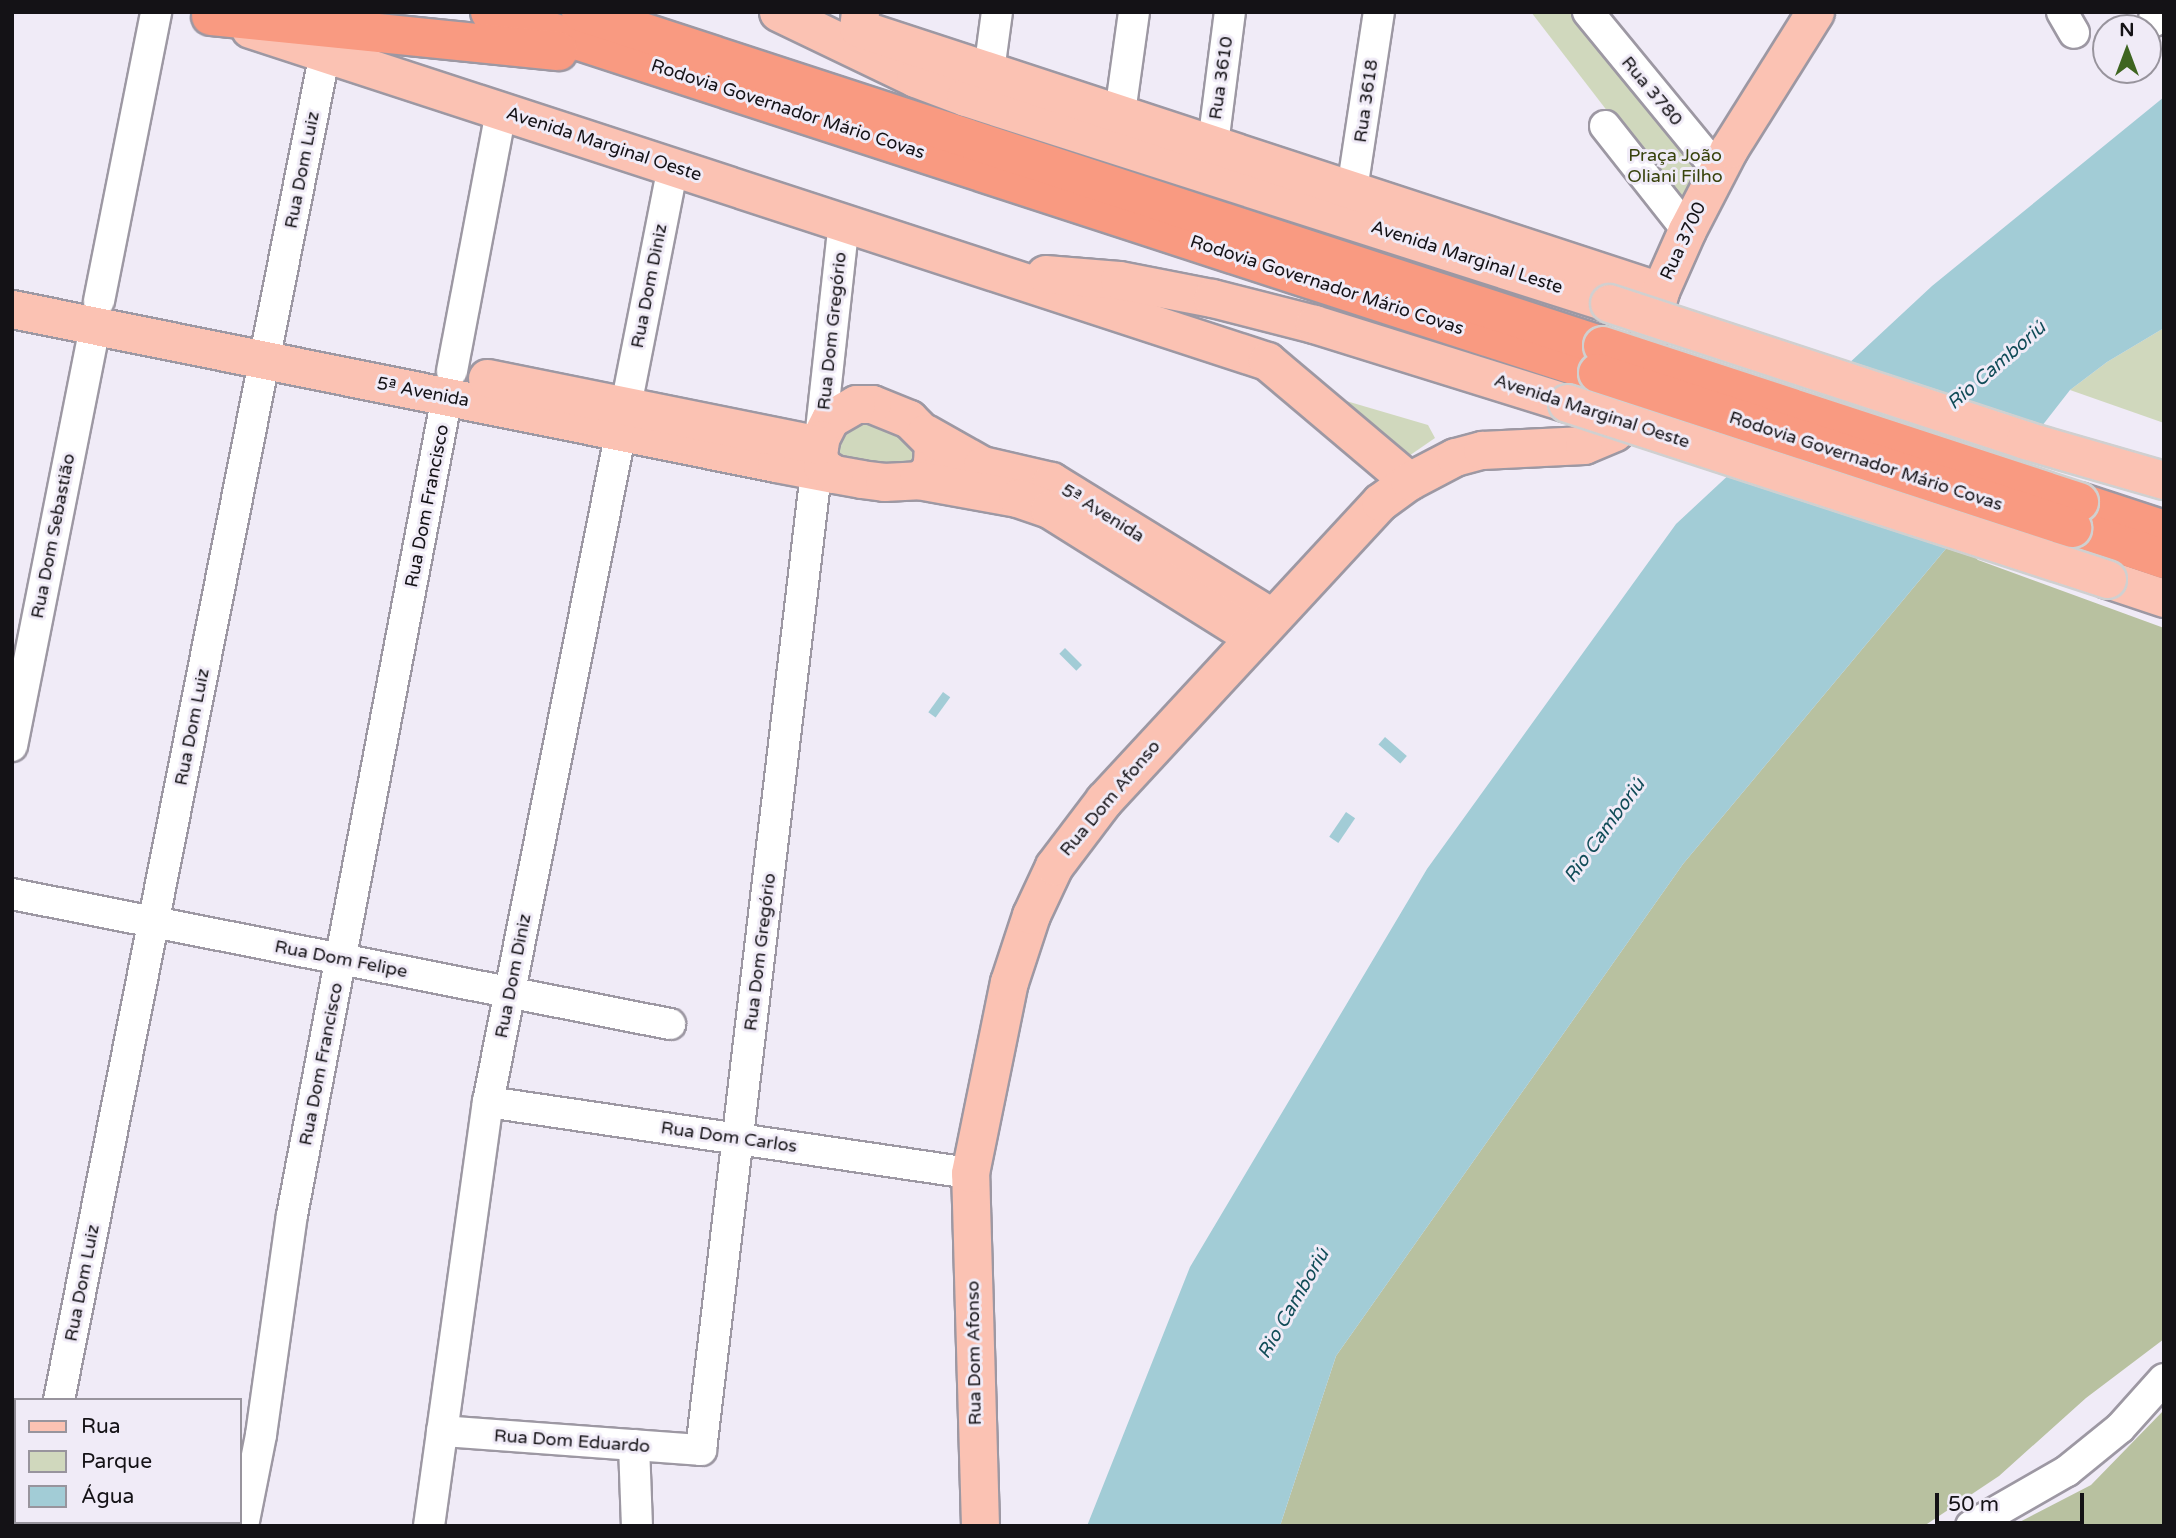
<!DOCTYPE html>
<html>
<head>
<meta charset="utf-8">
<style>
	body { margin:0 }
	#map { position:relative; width:2176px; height:1538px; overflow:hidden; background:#f0ebf7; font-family:"Varela Round",sans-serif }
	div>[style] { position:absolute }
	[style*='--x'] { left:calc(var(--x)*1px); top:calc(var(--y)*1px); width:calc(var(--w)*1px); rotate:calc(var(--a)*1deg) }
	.green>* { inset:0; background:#d0d8bd }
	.forest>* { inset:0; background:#b8c1a0 }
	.water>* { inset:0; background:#a2ccd6; transform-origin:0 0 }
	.roads { filter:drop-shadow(2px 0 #9d98a3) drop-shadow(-2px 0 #9d98a3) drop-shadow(0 2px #9d98a3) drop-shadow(0 -2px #9d98a3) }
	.minor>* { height:30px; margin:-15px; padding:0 15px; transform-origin:15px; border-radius:15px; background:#fff }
	.major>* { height:37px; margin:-18.5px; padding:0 18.5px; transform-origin:18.5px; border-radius:18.5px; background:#fbc2b3 }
	.highway>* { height:38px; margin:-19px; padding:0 19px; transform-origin:19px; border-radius:19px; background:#f99a81 }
	.bridges { filter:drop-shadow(2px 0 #d0d0d0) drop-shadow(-2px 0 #d0d0d0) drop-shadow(0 2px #d0d0d0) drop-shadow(0 -2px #d0d0d0) }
	.major-bridge>* { height:37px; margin:-18.5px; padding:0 18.5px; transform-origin:18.5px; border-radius:18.5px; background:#fbc2b3 }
	.highway-bridge>* { height:38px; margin:-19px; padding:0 19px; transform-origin:19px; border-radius:19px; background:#f99a81 }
	span { translate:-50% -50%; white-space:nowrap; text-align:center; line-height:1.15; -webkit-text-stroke:6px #f0ebf7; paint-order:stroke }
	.street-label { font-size:18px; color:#141216 }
	.park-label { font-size:18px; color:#37420b }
	.water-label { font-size:19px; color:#114c58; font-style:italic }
	.frame { position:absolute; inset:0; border:14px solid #141216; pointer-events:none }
	.legend { position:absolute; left:14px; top:1398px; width:228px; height:126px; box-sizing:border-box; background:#f0ebf7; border:2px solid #98949d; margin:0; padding:9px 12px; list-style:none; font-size:21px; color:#141216 }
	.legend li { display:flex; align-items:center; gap:14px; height:35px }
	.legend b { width:35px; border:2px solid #98949d }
	.north { position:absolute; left:2092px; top:14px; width:70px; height:70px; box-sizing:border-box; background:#f0ebf7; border:2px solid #98949d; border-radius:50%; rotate:0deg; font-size:19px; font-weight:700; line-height:28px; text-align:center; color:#141216 }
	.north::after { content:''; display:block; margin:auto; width:24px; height:32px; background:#3e6520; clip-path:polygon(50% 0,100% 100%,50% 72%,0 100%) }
	.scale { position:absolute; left:1935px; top:1493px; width:149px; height:32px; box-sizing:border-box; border:4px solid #141216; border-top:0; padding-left:9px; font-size:21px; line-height:24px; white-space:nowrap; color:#141216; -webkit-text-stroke:5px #f0ebf7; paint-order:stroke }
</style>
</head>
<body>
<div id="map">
	<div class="green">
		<div style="clip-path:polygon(1531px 12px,1576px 12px,1705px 171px,1685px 212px)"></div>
		<div style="clip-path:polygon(2164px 328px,2164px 423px,2070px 390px,2107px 362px)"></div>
		<div style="clip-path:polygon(1336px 398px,1428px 425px,1435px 438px,1406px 458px)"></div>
		<div style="clip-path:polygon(851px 413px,918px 439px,914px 469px,842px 457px,836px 444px)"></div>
	</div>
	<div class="forest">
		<div style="clip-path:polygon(1954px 539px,1978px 560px,2164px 628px,2164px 1339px,2086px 1398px,1999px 1476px,1924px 1526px,1280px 1526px,1336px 1356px,1683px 864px)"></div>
		<div style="clip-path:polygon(2164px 1410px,2164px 1526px,2012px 1526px,2091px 1485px)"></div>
	</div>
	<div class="water">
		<div style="clip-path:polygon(2164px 97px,2164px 328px,2107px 362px,2070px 390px,1954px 539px,1683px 864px,1336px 1356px,1280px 1526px,1087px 1526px,1190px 1267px,1427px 869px,1676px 524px,1932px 286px)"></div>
		<div style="left:1065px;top:648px;width:24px;height:8px;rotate:45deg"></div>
		<div style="left:943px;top:692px;width:9px;height:25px;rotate:36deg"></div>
		<div style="left:1385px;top:737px;width:29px;height:10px;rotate:41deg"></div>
		<div style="left:1346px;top:812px;width:11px;height:30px;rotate:34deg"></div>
	</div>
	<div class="roads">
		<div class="minor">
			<div style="--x:1588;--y:12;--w:203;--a:50.6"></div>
			<div style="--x:2062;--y:12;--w:24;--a:60"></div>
			<div style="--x:2154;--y:21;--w:9;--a:-84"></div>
			<div style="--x:989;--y:71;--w:60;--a:-82.3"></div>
			<div style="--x:1120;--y:113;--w:102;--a:-82.1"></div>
			<div style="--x:1605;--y:126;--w:132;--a:51.7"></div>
			<div style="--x:1213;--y:144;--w:133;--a:-82.7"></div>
			<div style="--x:1352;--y:190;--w:180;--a:-81.4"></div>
			<div style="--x:99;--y:301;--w:295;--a:-78.8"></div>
			<div style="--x:452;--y:371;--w:265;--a:-79.3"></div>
			<div style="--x:626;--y:406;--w:244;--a:-78.9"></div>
			<div style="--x:820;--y:439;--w:217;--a:-83.7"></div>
			<div style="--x:12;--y:746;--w:429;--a:-78.8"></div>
			<div style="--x:12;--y:894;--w:671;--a:11.18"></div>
			<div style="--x:488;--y:1102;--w:487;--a:8.4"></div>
			<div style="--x:59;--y:1400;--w:1373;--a:-78.83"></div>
			<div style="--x:442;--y:1431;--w:260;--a:4.2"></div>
			<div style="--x:701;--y:1450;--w:1002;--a:-83.29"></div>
			<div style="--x:634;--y:1445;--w:81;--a:87.9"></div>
			<div style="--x:34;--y:1526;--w:4;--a:-76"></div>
			<div style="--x:243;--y:1526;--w:93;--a:-78.8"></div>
			<div style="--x:261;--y:1435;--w:222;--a:-82"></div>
			<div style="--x:292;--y:1215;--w:834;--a:-79.28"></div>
			<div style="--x:429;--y:1526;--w:428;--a:-82.1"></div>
			<div style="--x:488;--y:1102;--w:684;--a:-78.79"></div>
			<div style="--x:1971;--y:1526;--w:111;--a:-29.8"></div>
			<div style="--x:2067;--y:1471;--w:68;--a:-39.1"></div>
			<div style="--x:2120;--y:1428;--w:66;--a:-48.1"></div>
		</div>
		<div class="major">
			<div style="--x:778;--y:12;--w:152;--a:25.7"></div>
			<div style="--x:915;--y:78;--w:53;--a:20.8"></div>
			<div style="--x:965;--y:97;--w:676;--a:17.74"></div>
			<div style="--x:860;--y:12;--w:16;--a:97"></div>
			<div style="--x:858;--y:28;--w:844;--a:18.16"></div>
			<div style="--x:250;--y:29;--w:1070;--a:18.08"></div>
			<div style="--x:1267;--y:361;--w:186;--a:40.2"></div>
			<div style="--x:1045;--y:274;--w:74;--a:4.6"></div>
			<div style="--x:1119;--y:280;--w:95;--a:11"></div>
			<div style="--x:1212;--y:298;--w:105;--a:14.3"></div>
			<div style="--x:1314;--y:324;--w:265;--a:17.3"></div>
			<div style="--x:12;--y:309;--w:779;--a:11.4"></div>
			<div style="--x:776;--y:463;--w:59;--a:10.7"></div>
			<div style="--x:834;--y:474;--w:27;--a:10"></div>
			<div style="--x:861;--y:479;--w:23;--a:7"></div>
			<div style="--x:884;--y:482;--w:34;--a:-3"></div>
			<div style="--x:918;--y:480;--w:12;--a:-35"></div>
			<div style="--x:928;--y:473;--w:11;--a:-68"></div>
			<div style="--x:932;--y:463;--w:20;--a:-87"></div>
			<div style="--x:933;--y:443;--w:34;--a:-135"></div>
			<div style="--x:909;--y:419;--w:40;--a:-158"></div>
			<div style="--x:872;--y:404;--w:16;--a:180"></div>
			<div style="--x:856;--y:404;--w:30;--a:150"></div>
			<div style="--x:830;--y:419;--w:22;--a:117"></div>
			<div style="--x:820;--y:439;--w:16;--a:97"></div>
			<div style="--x:818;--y:455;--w:12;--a:70"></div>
			<div style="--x:822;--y:466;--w:14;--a:34"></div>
			<div style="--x:487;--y:378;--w:339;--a:11.4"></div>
			<div style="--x:925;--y:433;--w:65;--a:29.3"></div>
			<div style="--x:982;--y:465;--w:71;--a:13.1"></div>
			<div style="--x:1051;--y:481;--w:259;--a:31.7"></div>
			<div style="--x:918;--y:480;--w:101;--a:10.3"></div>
			<div style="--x:1017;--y:498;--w:34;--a:19"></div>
			<div style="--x:1049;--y:509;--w:241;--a:32.1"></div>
			<div style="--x:2107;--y:579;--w:60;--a:18.4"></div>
			<div style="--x:980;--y:1526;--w:353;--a:-91.6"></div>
			<div style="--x:970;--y:1173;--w:195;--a:-78.5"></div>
			<div style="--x:1009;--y:982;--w:71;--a:-71.8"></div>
			<div style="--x:1031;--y:915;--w:54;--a:-64.9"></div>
			<div style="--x:1054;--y:866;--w:83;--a:-52.9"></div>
			<div style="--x:1104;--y:800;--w:406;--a:-47.2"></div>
			<div style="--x:1380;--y:502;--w:36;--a:-36"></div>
			<div style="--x:1409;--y:481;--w:52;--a:-27.6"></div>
			<div style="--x:1455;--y:457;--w:28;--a:-15"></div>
			<div style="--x:1482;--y:450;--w:102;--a:-2.8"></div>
			<div style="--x:1584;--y:445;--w:33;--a:-23"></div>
			<div style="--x:1614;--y:432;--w:18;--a:-45"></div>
			<div style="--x:1627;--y:419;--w:132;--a:-75.5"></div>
			<div style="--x:1660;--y:291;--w:67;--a:-66.1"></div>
			<div style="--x:1687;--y:230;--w:91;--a:-62.6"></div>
			<div style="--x:1729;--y:149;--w:162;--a:-57.9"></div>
		</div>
		<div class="highway">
			<div style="--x:490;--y:12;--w:1165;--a:18.05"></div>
			<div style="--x:581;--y:12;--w:1075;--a:18.1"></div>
			<div style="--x:211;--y:16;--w:349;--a:5.8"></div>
			<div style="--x:2079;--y:502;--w:89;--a:18.2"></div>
			<div style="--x:2072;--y:528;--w:97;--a:18.6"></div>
		</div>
	</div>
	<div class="bridges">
		<div class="major-bridge">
			<div style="--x:1609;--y:303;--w:438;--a:18.2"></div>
			<div style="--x:2025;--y:440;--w:145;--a:16.1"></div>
			<div style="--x:1567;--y:403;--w:568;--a:18.05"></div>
		</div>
		<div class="highway-bridge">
			<div style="--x:1603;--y:346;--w:501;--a:18.15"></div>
			<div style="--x:1598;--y:373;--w:499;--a:18.1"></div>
		</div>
	</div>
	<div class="street-label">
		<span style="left:1221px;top:78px;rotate:-82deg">Rua 3610</span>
		<span style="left:1652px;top:91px;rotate:50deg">Rua 3780</span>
		<span style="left:1366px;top:101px;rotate:-82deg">Rua 3618</span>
		<span style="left:788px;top:109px;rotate:18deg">Rodovia Governador Mário Covas</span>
		<span style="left:604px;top:144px;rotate:18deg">Avenida Marginal Oeste</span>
		<span style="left:302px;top:170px;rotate:-79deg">Rua Dom Luiz</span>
		<span style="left:1683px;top:241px;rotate:-65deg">Rua 3700</span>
		<span style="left:1467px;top:257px;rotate:18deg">Avenida Marginal Leste</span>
		<span style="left:1327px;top:285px;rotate:18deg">Rodovia Governador Mário Covas</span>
		<span style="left:649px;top:286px;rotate:-79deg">Rua Dom Diniz</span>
		<span style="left:832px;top:331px;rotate:-84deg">Rua Dom Gregório</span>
		<span style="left:423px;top:392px;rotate:11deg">5ª Avenida</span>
		<span style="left:1592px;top:411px;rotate:18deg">Avenida Marginal Oeste</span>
		<span style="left:1866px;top:461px;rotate:18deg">Rodovia Governador Mário Covas</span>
		<span style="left:427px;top:506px;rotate:-79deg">Rua Dom Francisco</span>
		<span style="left:1103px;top:513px;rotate:32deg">5ª Avenida</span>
		<span style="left:53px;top:536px;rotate:-79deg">Rua Dom Sebastião</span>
		<span style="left:192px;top:727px;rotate:-79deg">Rua Dom Luiz</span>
		<span style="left:1110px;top:798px;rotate:-50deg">Rua Dom Afonso</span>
		<span style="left:760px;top:952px;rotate:-83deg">Rua Dom Gregório</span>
		<span style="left:341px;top:959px;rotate:11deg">Rua Dom Felipe</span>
		<span style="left:513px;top:976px;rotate:-79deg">Rua Dom Diniz</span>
		<span style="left:321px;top:1064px;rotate:-79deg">Rua Dom Francisco</span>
		<span style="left:729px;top:1137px;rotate:8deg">Rua Dom Carlos</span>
		<span style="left:82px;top:1283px;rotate:-79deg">Rua Dom Luiz</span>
		<span style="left:974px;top:1353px;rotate:-91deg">Rua Dom Afonso</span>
		<span style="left:572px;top:1441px;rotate:4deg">Rua Dom Eduardo</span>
	</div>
	<div class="park-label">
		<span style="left:1675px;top:166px">Praça João<br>Oliani Filho</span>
	</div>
	<div class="water-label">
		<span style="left:1997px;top:366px;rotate:-41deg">Rio Camboriú</span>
		<span style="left:1605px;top:831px;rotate:-54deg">Rio Camboriú</span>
		<span style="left:1294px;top:1304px;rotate:-60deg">Rio Camboriú</span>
	</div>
	<div class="frame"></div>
	<ul class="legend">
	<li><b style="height:9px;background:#fbc2b3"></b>Rua</li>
	<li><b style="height:19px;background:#d0d8bd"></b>Parque</li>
	<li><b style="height:19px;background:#a2ccd6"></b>Água</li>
	</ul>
	<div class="north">N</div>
	<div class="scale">50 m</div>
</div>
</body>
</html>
